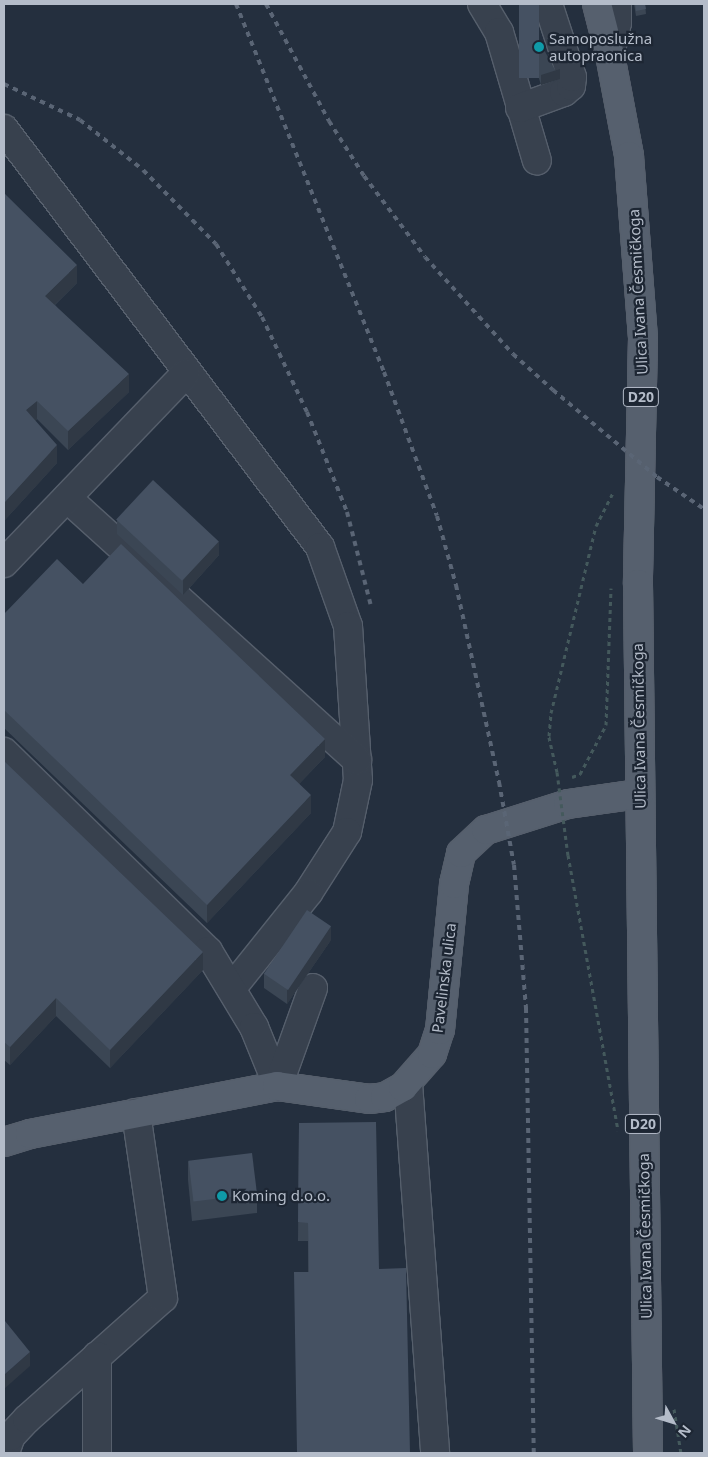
<!DOCTYPE html>
<html>
<head>
<meta charset="utf-8">
<style>
	body { margin:0 }
	#map { position:relative; width:708px; height:1457px; overflow:hidden; background:#242f3e; font-family:"Noto Sans",sans-serif }
	div>[style] { position:absolute }
	[style*='--x'] { left:calc(var(--x)*1px); top:calc(var(--y)*1px); width:calc(var(--w)*1px); rotate:calc(var(--a)*1deg) }
	.path>* { height:3px; margin-top:-1.5px; transform-origin:0; background:repeating-linear-gradient(90deg,#44595c 0 4px,transparent 0 8px) }
	.roads { filter:drop-shadow(1px 0 #565f6c) drop-shadow(-1px 0 #565f6c) drop-shadow(0 1px #565f6c) drop-shadow(0 -1px #565f6c) }
	.minor>* { height:28px; margin:-14px; padding:0 14px; transform-origin:14px; border-radius:14px; background:#38414e }
	.major>* { height:28px; margin:-14px; padding:0 14px; transform-origin:14px; border-radius:14px; background:#56606e }
	.rail>* { height:4px; margin-top:-2px; transform-origin:0; background:repeating-linear-gradient(90deg,#5a6575 0 5px,transparent 0 10px) }
	.path-bridge>* { height:3px; margin-top:-1.5px; transform-origin:0; background:repeating-linear-gradient(90deg,#44595c 0 4px,transparent 0 8px) }
	.wall>* { inset:0; background:#3b4654 }
	.shaded-wall>* { inset:0; background:#303945 }
	.building>* { inset:0; background:#455162; transform-origin:0 0 }
	.dots>* { width:14px; height:14px; translate:-50% -50%; box-sizing:border-box; border:2px solid #1d2633; border-radius:50% }
	span { translate:-50% -50%; white-space:nowrap; text-align:center; line-height:1.15; -webkit-text-stroke:4.5px #1d2633; paint-order:stroke }
	.shield-label span { padding:1px 4px; background:#1d2633; border:1px solid; border-radius:4px; -webkit-text-stroke-width:0 }
	.shield-label { font-size:14px; color:#b4bcc9; font-weight:700 }
	.poi-label { font-size:15px; color:#b4bcc9 }
	.left { translate:0 -50%; text-align:left }
	.street-label { font-size:15px; color:#b4bcc9 }
	.frame { position:absolute; inset:0; border:5px solid #b4bcc9; pointer-events:none }
	.north { position:absolute; left:648px; top:1397px; width:50px; height:50px; -webkit-text-stroke:4px #1d2633; paint-order:stroke; rotate:129deg; font-size:14px; font-weight:700; line-height:20px; text-align:center; color:#b4bcc9 }
	.north::after { content:''; display:block; margin:auto; width:18px; height:22px; background:#b4bcc9; clip-path:polygon(50% 0,100% 100%,50% 72%,0 100%) }
</style>
</head>
<body>
<div id="map">
	<div class="path">
		<div style="--x:557;--y:772;--w:37;--a:-103"></div>
		<div style="--x:549;--y:736;--w:23;--a:-85"></div>
		<div style="--x:551;--y:713;--w:192;--a:-76.5"></div>
		<div style="--x:596;--y:526;--w:39;--a:-63"></div>
		<div style="--x:572;--y:777;--w:9;--a:-21"></div>
		<div style="--x:580;--y:774;--w:55;--a:-62"></div>
		<div style="--x:606;--y:725;--w:137;--a:-87.9"></div>
		<div style="--x:568;--y:855;--w:280;--a:79.7"></div>
		<div style="--x:674;--y:1409;--w:45;--a:81"></div>
	</div>
	<div class="roads">
		<div class="minor">
			<div style="--x:482;--y:4;--w:33;--a:59"></div>
			<div style="--x:499;--y:32;--w:134;--a:73.6"></div>
			<div style="--x:610;--y:55;--w:33;--a:-78"></div>
			<div style="--x:617;--y:23;--w:19;--a:-90"></div>
			<div style="--x:520;--y:108;--w:47;--a:-20"></div>
			<div style="--x:564;--y:92;--w:9;--a:-41"></div>
			<div style="--x:571;--y:86;--w:9;--a:-84"></div>
			<div style="--x:572;--y:77;--w:77;--a:-108.2"></div>
			<div style="--x:4;--y:129;--w:524;--a:52.91"></div>
			<div style="--x:320;--y:547;--w:84;--a:70.5"></div>
			<div style="--x:348;--y:626;--w:154;--a:86.3"></div>
			<div style="--x:358;--y:780;--w:53;--a:101.9"></div>
			<div style="--x:347;--y:832;--w:72;--a:122.6"></div>
			<div style="--x:308;--y:893;--w:122;--a:128.7"></div>
			<div style="--x:67;--y:498;--w:391;--a:42.1"></div>
			<div style="--x:4;--y:563;--w:263;--a:-46.2"></div>
			<div style="--x:4;--y:752;--w:285;--a:44.3"></div>
			<div style="--x:208;--y:951;--w:89;--a:58.8"></div>
			<div style="--x:254;--y:1027;--w:64;--a:67.9"></div>
			<div style="--x:408;--y:1083;--w:371;--a:85.8"></div>
			<div style="--x:278;--y:1086;--w:104;--a:-70.3"></div>
			<div style="--x:5;--y:1453;--w:18;--a:-71"></div>
			<div style="--x:11;--y:1436;--w:23;--a:-47"></div>
			<div style="--x:27;--y:1419;--w:182;--a:-41.7"></div>
			<div style="--x:163;--y:1298;--w:187;--a:-98.3"></div>
			<div style="--x:97;--y:1453;--w:97;--a:-90"></div>
		</div>
		<div class="major">
			<div style="--x:597;--y:4;--w:53;--a:75.7"></div>
			<div style="--x:610;--y:55;--w:103;--a:79.3"></div>
			<div style="--x:629;--y:156;--w:183;--a:85.6"></div>
			<div style="--x:643;--y:338;--w:246;--a:91.2"></div>
			<div style="--x:638;--y:584;--w:869;--a:89.34"></div>
			<div style="--x:4;--y:1142;--w:27;--a:-17"></div>
			<div style="--x:30;--y:1134;--w:252;--a:-11"></div>
			<div style="--x:277;--y:1086;--w:93;--a:8"></div>
			<div style="--x:369;--y:1099;--w:16;--a:-7"></div>
			<div style="--x:385;--y:1097;--w:21;--a:-29"></div>
			<div style="--x:403;--y:1087;--w:44;--a:-48.7"></div>
			<div style="--x:432;--y:1054;--w:25;--a:-72"></div>
			<div style="--x:440;--y:1030;--w:147;--a:-84.5"></div>
			<div style="--x:454;--y:884;--w:32;--a:-77"></div>
			<div style="--x:461;--y:853;--w:34;--a:-43"></div>
			<div style="--x:486;--y:830;--w:86;--a:-17.6"></div>
			<div style="--x:568;--y:804;--w:72;--a:-8"></div>
		</div>
	</div>
	<div class="rail">
		<div style="--x:236;--y:4;--w:397;--a:68.1"></div>
		<div style="--x:384;--y:372;--w:153;--a:69.8"></div>
		<div style="--x:437;--y:516;--w:72;--a:74.6"></div>
		<div style="--x:456;--y:585;--w:202;--a:77.7"></div>
		<div style="--x:499;--y:782;--w:84;--a:79.8"></div>
		<div style="--x:514;--y:865;--w:144;--a:85.2"></div>
		<div style="--x:526;--y:1008;--w:445;--a:89"></div>
		<div style="--x:266;--y:4;--w:133;--a:61.7"></div>
		<div style="--x:329;--y:121;--w:65;--a:57.5"></div>
		<div style="--x:364;--y:176;--w:101;--a:53"></div>
		<div style="--x:425;--y:257;--w:131;--a:47.8"></div>
		<div style="--x:513;--y:354;--w:54;--a:42"></div>
		<div style="--x:553;--y:390;--w:136;--a:39.9"></div>
		<div style="--x:657;--y:477;--w:57;--a:34.2"></div>
		<div style="--x:4;--y:84;--w:84;--a:25.3"></div>
		<div style="--x:80;--y:120;--w:80;--a:38.4"></div>
		<div style="--x:143;--y:170;--w:104;--a:45.4"></div>
		<div style="--x:216;--y:244;--w:86;--a:57.8"></div>
		<div style="--x:262;--y:317;--w:105;--a:64.7"></div>
		<div style="--x:307;--y:412;--w:108;--a:68.2"></div>
		<div style="--x:347;--y:512;--w:97;--a:75.7"></div>
	</div>
	<div class="path-bridge">
		<div style="--x:557;--y:772;--w:84;--a:82.5"></div>
	</div>
	<div class="wall">
		<div style="clip-path:polygon(519px 4px,560px 79px,541px 85px,519px 14px)"></div>
		<div style="clip-path:polygon(634px 4px,645px 4px,646px 14px,636px 16px)"></div>
		<div style="clip-path:polygon(4px 193px,77px 283px,55px 305px,129px 392px,68px 450px,37px 419px,35px 421px,57px 463px,4px 521px)"></div>
		<div style="clip-path:polygon(117px 520px,219px 555px,183px 595px,117px 534px)"></div>
		<div style="clip-path:polygon(83px 584px,325px 757px,299px 784px,311px 813px,207px 923px,4px 728px,4px 614px)"></div>
		<div style="clip-path:polygon(4px 761px,203px 970px,110px 1068px,56px 1016px,10px 1065px,4px 1060px)"></div>
		<div style="clip-path:polygon(331px 940px,287px 1004px,264px 988px,264px 974px)"></div>
		<div style="clip-path:polygon(299px 1123px,379px 1269px,308px 1272px,308px 1241px,298px 1241px)"></div>
		<div style="clip-path:polygon(188px 1161px,257px 1194px,257px 1213px,192px 1221px,188px 1180px)"></div>
	</div>
	<div class="shaded-wall">
		<div style="clip-path:polygon(560px 69px,560px 79px,541px 85px,541px 75px)"></div>
		<div style="clip-path:polygon(77px 265px,77px 283px,45px 314px,45px 296px)"></div>
		<div style="clip-path:polygon(129px 374px,129px 392px,68px 450px,68px 431px)"></div>
		<div style="clip-path:polygon(37px 401px,37px 419px,26px 429px,26px 410px)"></div>
		<div style="clip-path:polygon(57px 445px,57px 463px,4px 521px,4px 503px)"></div>
		<div style="clip-path:polygon(219px 541px,219px 555px,183px 595px,183px 580px)"></div>
		<div style="clip-path:polygon(325px 739px,325px 757px,290px 793px,290px 775px)"></div>
		<div style="clip-path:polygon(311px 795px,311px 813px,207px 923px,207px 905px)"></div>
		<div style="clip-path:polygon(331px 926px,331px 940px,287px 1004px,287px 990px)"></div>
		<div style="clip-path:polygon(203px 952px,203px 970px,110px 1068px,110px 1050px)"></div>
		<div style="clip-path:polygon(56px 998px,56px 1016px,10px 1065px,10px 1047px)"></div>
		<div style="clip-path:polygon(30px 1352px,30px 1366px,4px 1389px,4px 1375px)"></div>
	</div>
	<div class="building">
		<div style="left:519px;top:4px;width:20px;height:74px"></div>
		<div style="clip-path:polygon(635px 4px,645px 4px,646px 9px,636px 11px)"></div>
		<div style="clip-path:polygon(4px 193px,77px 265px,45px 296px,129px 374px,68px 431px,37px 401px,26px 410px,57px 445px,4px 503px)"></div>
		<div style="left:153px;top:480px;width:90px;height:54px;rotate:43deg"></div>
		<div style="clip-path:polygon(121px 544px,325px 739px,290px 775px,311px 795px,207px 905px,4px 710px,4px 614px,57px 559px,83px 584px)"></div>
		<div style="clip-path:polygon(4px 761px,203px 952px,110px 1050px,56px 998px,10px 1047px,4px 1042px)"></div>
		<div style="left:307px;top:910px;width:29px;height:77px;rotate:34deg"></div>
		<div style="clip-path:polygon(376px 1122px,379px 1269px,406px 1268px,410px 1453px,297px 1453px,294px 1272px,309px 1272px,308px 1223px,298px 1222px,299px 1123px)"></div>
		<div style="left:252px;top:1153px;width:41px;height:64px;rotate:83deg"></div>
		<div style="clip-path:polygon(5px 1321px,30px 1352px,4px 1375px,4px 1322px)"></div>
	</div>
	<div class="dots">
		<div style="left:539px;top:47px;background:#0f9aa8"></div>
		<div style="left:222px;top:1196px;background:#0f9aa8"></div>
	</div>
	<div class="shield-label">
		<span style="left:641px;top:397px">D20</span>
		<span style="left:643px;top:1124px">D20</span>
	</div>
	<div class="poi-label">
		<span class="left" style="left:549px;top:47px">Samoposlužna<br>autopraonica</span>
		<span class="left" style="left:232px;top:1196px">Koming d.o.o.</span>
	</div>
	<div class="street-label">
		<span style="left:638px;top:292px;rotate:-93deg">Ulica Ivana Česmičkoga</span>
		<span style="left:639px;top:726px;rotate:-91deg">Ulica Ivana Česmičkoga</span>
		<span style="left:444px;top:978px;rotate:-83deg">Pavelinska ulica</span>
		<span style="left:645px;top:1236px;rotate:-91deg">Ulica Ivana Česmičkoga</span>
	</div>
	<div class="frame"></div>
	<div class="north">N</div>
</div>
</body>
</html>
